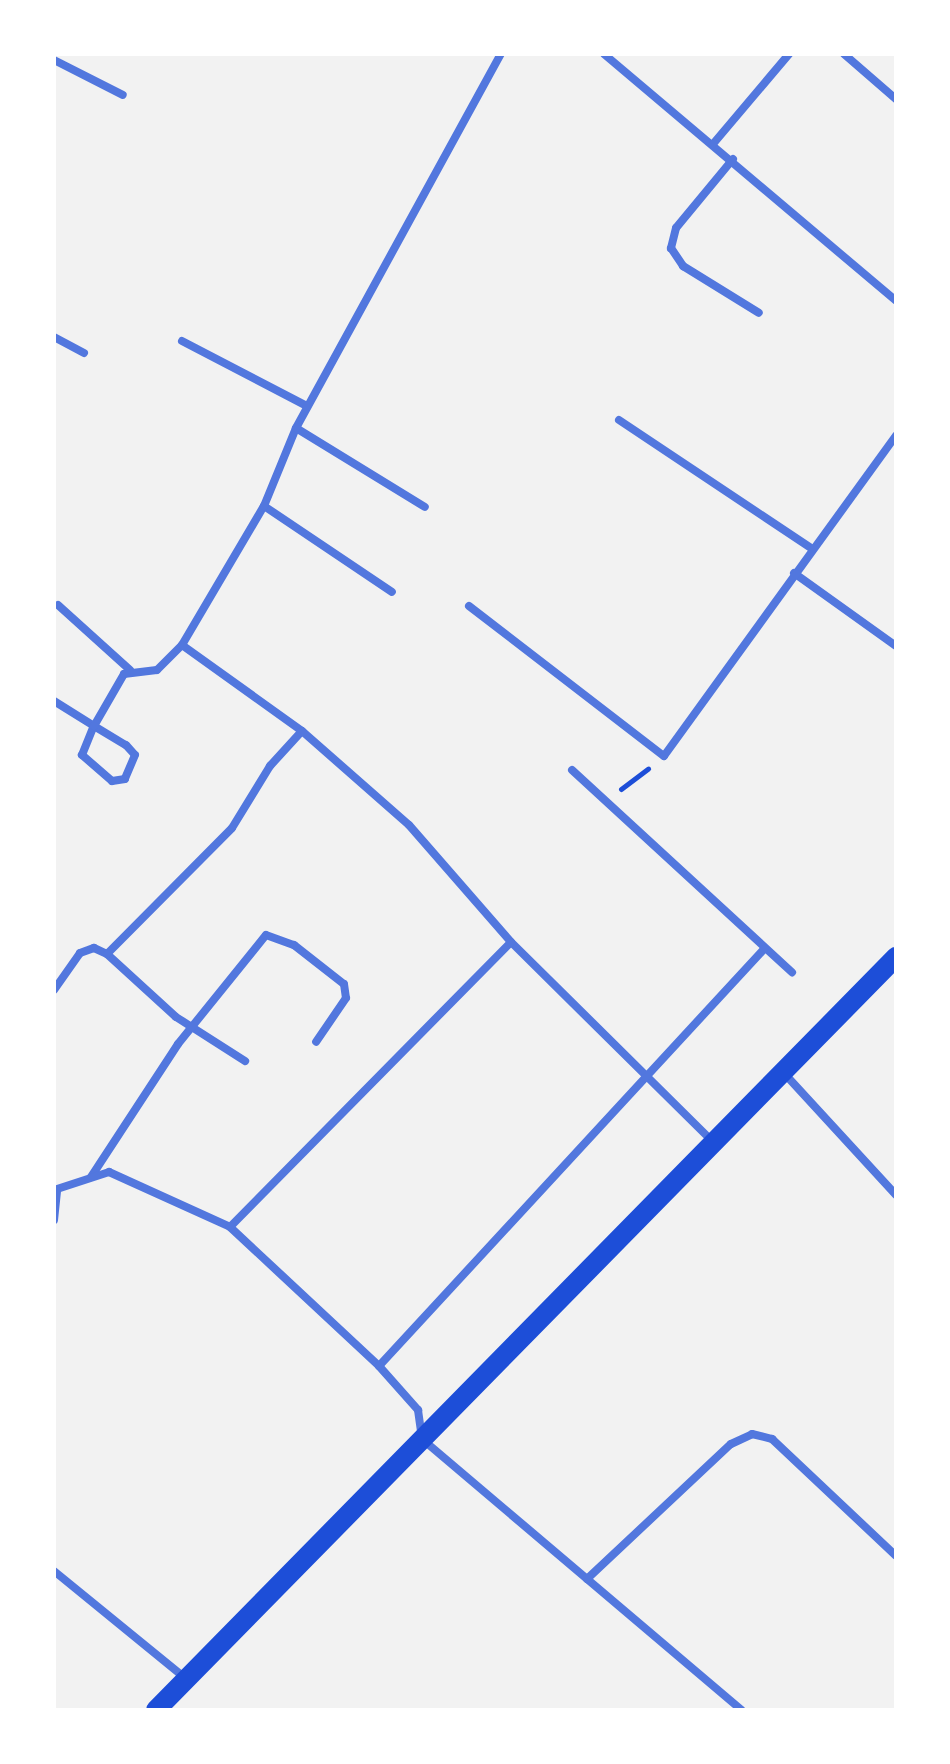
<!DOCTYPE html>
<html>
<head>
<meta charset="utf-8">
<style>
	body { margin:0 }
	#map { position:relative; width:950px; height:1764px; overflow:hidden; background:#f2f2f2; font-family:Inter,sans-serif }
	div>[style] { position:absolute }
	[style*='--x'] { left:calc(var(--x)*1px); top:calc(var(--y)*1px); width:calc(var(--w)*1px); rotate:calc(var(--a)*1deg) }
	.path>* { height:5px; margin:-2.5px; padding:0 2.5px; transform-origin:2.5px; border-radius:2.5px; background:#1d4ed8 }
	.minor>* { height:8px; margin:-4px; padding:0 4px; transform-origin:4px; border-radius:4px; background:#5277de }
	.primary>* { height:20px; margin:-10px; padding:0 10px; transform-origin:10px; border-radius:10px; background:#1d4ed8 }
	span { translate:-50% -50%; white-space:nowrap; text-align:center; line-height:1.15; -webkit-text-stroke:6px #fff; paint-order:stroke }
	.frame { position:absolute; inset:0; border:56px solid #fff; pointer-events:none }
</style>
</head>
<body>
<div id="map">
	<div class="path">
		<div style="--x:621;--y:789;--w:34;--a:-37"></div>
	</div>
	<div class="minor">
		<div style="--x:604;--y:54;--w:382;--a:40.2"></div>
		<div style="--x:844;--y:54;--w:69;--a:40.9"></div>
		<div style="--x:54;--y:60;--w:77;--a:26.9"></div>
		<div style="--x:713;--y:144;--w:118;--a:-49.8"></div>
		<div style="--x:733;--y:159;--w:89;--a:129.6"></div>
		<div style="--x:676;--y:228;--w:21;--a:104"></div>
		<div style="--x:671;--y:248;--w:22;--a:56"></div>
		<div style="--x:683;--y:266;--w:89;--a:31.7"></div>
		<div style="--x:54;--y:337;--w:34;--a:28"></div>
		<div style="--x:182;--y:341;--w:141;--a:27.5"></div>
		<div style="--x:619;--y:420;--w:231;--a:33.7"></div>
		<div style="--x:296;--y:428;--w:151;--a:31.5"></div>
		<div style="--x:264;--y:506;--w:154;--a:33.9"></div>
		<div style="--x:794;--y:573;--w:125;--a:35.6"></div>
		<div style="--x:58;--y:605;--w:97;--a:42.1"></div>
		<div style="--x:469;--y:606;--w:246;--a:37.6"></div>
		<div style="--x:664;--y:756;--w:396;--a:-54.1"></div>
		<div style="--x:182;--y:645;--w:161;--a:-59.5"></div>
		<div style="--x:264;--y:506;--w:84;--a:-67.7"></div>
		<div style="--x:296;--y:428;--w:426;--a:-61.3"></div>
		<div style="--x:54;--y:701;--w:47;--a:32"></div>
		<div style="--x:94;--y:726;--w:37;--a:31"></div>
		<div style="--x:126;--y:745;--w:13;--a:48"></div>
		<div style="--x:135;--y:755;--w:26;--a:113"></div>
		<div style="--x:125;--y:779;--w:13;--a:171"></div>
		<div style="--x:112;--y:781;--w:40;--a:-139"></div>
		<div style="--x:82;--y:755;--w:31;--a:-68"></div>
		<div style="--x:94;--y:726;--w:60;--a:-60"></div>
		<div style="--x:124;--y:674;--w:33;--a:-7"></div>
		<div style="--x:157;--y:670;--w:35;--a:-45"></div>
		<div style="--x:182;--y:645;--w:148;--a:35.6"></div>
		<div style="--x:572;--y:770;--w:299;--a:42.6"></div>
		<div style="--x:107;--y:954;--w:93;--a:42.4"></div>
		<div style="--x:176;--y:1017;--w:82;--a:32.5"></div>
		<div style="--x:54;--y:990;--w:45;--a:-54.9"></div>
		<div style="--x:80;--y:953;--w:15;--a:-20"></div>
		<div style="--x:94;--y:948;--w:14;--a:25"></div>
		<div style="--x:107;--y:954;--w:177;--a:-45.2"></div>
		<div style="--x:232;--y:828;--w:73;--a:-58.5"></div>
		<div style="--x:270;--y:766;--w:47;--a:-47.6"></div>
		<div style="--x:302;--y:731;--w:142;--a:41.3"></div>
		<div style="--x:409;--y:825;--w:155;--a:48.9"></div>
		<div style="--x:511;--y:942;--w:284;--a:44.7"></div>
		<div style="--x:783;--y:1072;--w:167;--a:47.4"></div>
		<div style="--x:91;--y:1177;--w:159;--a:-56.8"></div>
		<div style="--x:178;--y:1044;--w:140;--a:-51.1"></div>
		<div style="--x:266;--y:935;--w:30;--a:20"></div>
		<div style="--x:294;--y:945;--w:63;--a:38"></div>
		<div style="--x:344;--y:984;--w:14;--a:82"></div>
		<div style="--x:346;--y:998;--w:53;--a:124.3"></div>
		<div style="--x:54;--y:1190;--w:58;--a:-18.1"></div>
		<div style="--x:109;--y:1172;--w:133;--a:24.4"></div>
		<div style="--x:230;--y:1227;--w:204;--a:43"></div>
		<div style="--x:379;--y:1366;--w:59;--a:48.4"></div>
		<div style="--x:418;--y:1410;--w:29;--a:82"></div>
		<div style="--x:422;--y:1439;--w:419;--a:40.3"></div>
		<div style="--x:54;--y:1220;--w:29;--a:-84"></div>
		<div style="--x:230;--y:1227;--w:400;--a:-45.4"></div>
		<div style="--x:379;--y:1366;--w:568;--a:-47.28"></div>
		<div style="--x:54;--y:1571;--w:169;--a:39.2"></div>
		<div style="--x:587;--y:1579;--w:197;--a:-43.2"></div>
		<div style="--x:731;--y:1444;--w:23;--a:-25"></div>
		<div style="--x:752;--y:1434;--w:21;--a:14"></div>
		<div style="--x:772;--y:1439;--w:170;--a:43.3"></div>
	</div>
	<div class="primary">
		<div style="--x:156;--y:1710;--w:1056;--a:-45.5"></div>
	</div>
	<div class="frame"></div>
</div>
</body>
</html>
